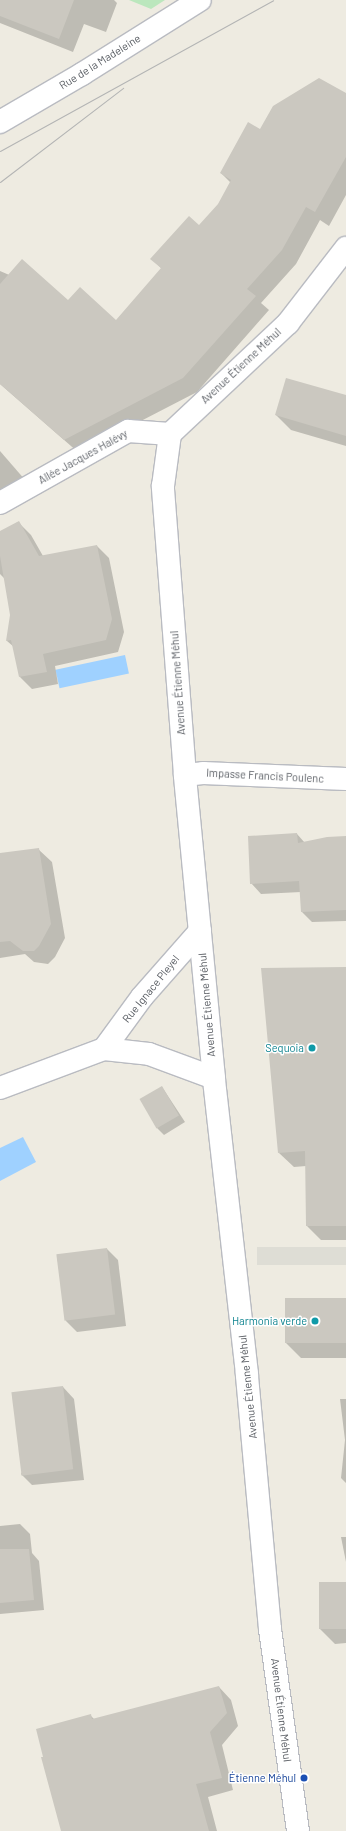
<!DOCTYPE html>
<html>
<head>
<meta charset="utf-8">
<style>
	body { margin:0 }
	#map { position:relative; width:346px; height:1831px; overflow:hidden; background:#eeebe1; font-family:Barlow,sans-serif }
	div>[style] { position:absolute }
	[style*='--x'] { left:calc(var(--x)*1px); top:calc(var(--y)*1px); width:calc(var(--w)*1px); rotate:calc(var(--a)*1deg) }
	.industrial>* { inset:0; background:#deddd5; transform-origin:0 0 }
	.green>* { inset:0; background:#bbe7bd }
	.water>* { inset:0; background:#9fd1ff; transform-origin:0 0 }
	.shadow>* { inset:0; background:#0003 }
	.building>* { inset:0; background:#cbc8c0; transform-origin:0 0 }
	.roads { filter:drop-shadow(1px 0 #b9bbc1) drop-shadow(-1px 0 #b9bbc1) drop-shadow(0 1px #b9bbc1) drop-shadow(0 -1px #b9bbc1) }
	.pedestrian>* { height:22px; margin:-11px; padding:0 11px; transform-origin:11px; border-radius:11px; background:#fff }
	.minor>* { height:22px; margin:-11px; padding:0 11px; transform-origin:11px; border-radius:11px; background:#fff }
	.tram>* { height:1px; margin:-0.5px; padding:0 0.5px; transform-origin:0.5px; border-radius:0.5px; background:#b3b4b4 }
	.dots>* { width:11px; height:11px; translate:-50% -50%; box-sizing:border-box; border:2px solid #fff; border-radius:50% }
	span { translate:-50% -50%; white-space:nowrap; text-align:center; line-height:1.15; -webkit-text-stroke:3px #fff; paint-order:stroke }
	.street-label { font-size:11px; color:#595d63 }
	.culture-label { font-size:11px; color:#0d838f }
	.right { translate:-100% -50%; text-align:right }
	.transit-label { font-size:11px; color:#164399 }
</style>
</head>
<body>
<div id="map">
	<div class="industrial">
		<div style="left:346px;top:1247px;width:18px;height:89px;rotate:90deg"></div>
	</div>
	<div class="green">
		<div style="clip-path:polygon(129px 0,165px 0,151px 9px)"></div>
	</div>
	<div class="water">
		<div style="left:125px;top:655px;width:19px;height:71px;rotate:78deg"></div>
		<div style="clip-path:polygon(23px 1137px,36px 1162px,0 1181px,0 1148px)"></div>
	</div>
	<div class="shadow">
		<div style="clip-path:polygon(0 0,114px 0,117px 3px,106px 32px,84px 24px,73px 52px,0 23px)"></div>
		<div style="clip-path:polygon(346px 94px,346px 195px,329px 226px,320px 220px,296px 264px,261px 303px,269px 310px,197px 392px,79px 453px,0 384px,0 271px,116px 321px,162px 269px,152px 259px,199px 227px,218px 205px,231px 183px,221px 173px,260px 131px)"></div>
		<div style="clip-path:polygon(346px 396px,346px 446px,291px 430px,276px 415px)"></div>
		<div style="clip-path:polygon(0 451px,26px 481px,0 496px)"></div>
		<div style="clip-path:polygon(18px 522px,31px 535px,43px 556px,97px 546px,109px 558px,124px 632px,118px 652px,55px 666px,58px 684px,32px 689px,20px 677px,14px 647px,7px 641px,11px 615px,5px 579px,0 574px,0 533px)"></div>
		<div style="clip-path:polygon(297px 834px,305px 843px,346px 837px,346px 921px,312px 922px,302px 912px,301px 892px,261px 894px,251px 883px)"></div>
		<div style="clip-path:polygon(38px 849px,52px 862px,65px 938px,55px 957px,48px 964px,34px 962px,25px 954px,0 958px,0 854px)"></div>
		<div style="clip-path:polygon(346px 968px,346px 1240px,321px 1240px,307px 1226px,306px 1166px,294px 1167px,279px 1153px)"></div>
		<div style="clip-path:polygon(162px 1087px,185px 1122px,164px 1135px,157px 1128px)"></div>
		<div style="clip-path:polygon(107px 1249px,118px 1260px,126px 1326px,77px 1332px,66px 1321px,57px 1255px)"></div>
		<div style="clip-path:polygon(346px 1299px,346px 1358px,301px 1358px,286px 1343px)"></div>
		<div style="clip-path:polygon(63px 1387px,74px 1399px,84px 1480px,32px 1485px,21px 1474px)"></div>
		<div style="clip-path:polygon(340px 1399px,346px 1399px,346px 1483px,341px 1478px,345px 1440px)"></div>
		<div style="clip-path:polygon(20px 1524px,30px 1534px,32px 1553px,39px 1561px,44px 1610px,0 1614px,0 1526px)"></div>
		<div style="clip-path:polygon(341px 1537px,346px 1537px,346px 1562px)"></div>
		<div style="clip-path:polygon(346px 1583px,346px 1643px,335px 1644px,320px 1629px)"></div>
		<div style="clip-path:polygon(219px 1687px,231px 1700px,238px 1726px,222px 1745px,233px 1790px,208px 1797px,217px 1831px,61px 1831px,91px 1716px,95px 1720px)"></div>
	</div>
	<div class="building">
		<div style="clip-path:polygon(0 0,74px 0,59px 39px,0 16px)"></div>
		<div style="clip-path:polygon(319px 78px,346px 93px,346px 157px,315px 212px,306px 207px,282px 250px,247px 289px,256px 296px,183px 378px,64px 440px,0 384px,0 284px,22px 259px,68px 300px,80px 287px,116px 320px,161px 268px,150px 259px,189px 216px,199px 225px,218px 204px,231px 180px,220px 173px,248px 122px,260px 129px,273px 106px)"></div>
		<div style="clip-path:polygon(286px 378px,346px 395px,346px 436px,275px 415px)"></div>
		<div style="clip-path:polygon(19px 521px,39px 556px,97px 545px,112px 619px,106px 640px,43px 654px,47px 672px,19px 677px,11px 640px,6px 641px,10px 615px,0 556px,0 531px)"></div>
		<div style="clip-path:polygon(297px 833px,298px 843px,327px 837px,346px 836px,346px 910px,301px 912px,299px 881px,250px 884px,248px 836px)"></div>
		<div style="clip-path:polygon(39px 848px,51px 924px,39px 946px,34px 951px,23px 951px,10px 941px,0 942px,0 853px)"></div>
		<div style="clip-path:polygon(346px 967px,346px 1226px,306px 1226px,305px 1151px,278px 1153px,261px 968px)"></div>
		<div style="left:162px;top:1086px;width:34px;height:26px;rotate:60deg"></div>
		<div style="left:107px;top:1248px;width:67px;height:51px;rotate:83deg"></div>
		<div style="left:346px;top:1298px;width:45px;height:61px;rotate:90deg"></div>
		<div style="left:63px;top:1386px;width:84px;height:52px;rotate:83deg"></div>
		<div style="clip-path:polygon(0 1549px,29px 1549px,34px 1600px,0 1603px)"></div>
		<div style="left:319px;top:1582px;width:27px;height:47px"></div>
		<div style="clip-path:polygon(219px 1686px,227px 1713px,210px 1732px,222px 1778px,196px 1784px,209px 1831px,61px 1831px,41px 1757px,43px 1757px,36px 1729px,91px 1714px,92px 1719px)"></div>
	</div>
	<div class="roads">
		<div class="pedestrian">
			<div style="--x:0;--y:122;--w:95;--a:-30.3"></div>
			<div style="--x:82;--y:74;--w:139;--a:-32.1"></div>
		</div>
		<div class="minor">
			<div style="--x:0;--y:503;--w:147;--a:-29.4"></div>
			<div style="--x:128;--y:431;--w:42;--a:4.1"></div>
			<div style="--x:185;--y:775;--w:18;--a:-6"></div>
			<div style="--x:203;--y:773;--w:143;--a:2.4"></div>
			<div style="--x:104;--y:1049;--w:64;--a:-53.8"></div>
			<div style="--x:142;--y:997;--w:88;--a:-48.7"></div>
			<div style="--x:0;--y:1088;--w:111;--a:-20.6"></div>
			<div style="--x:104;--y:1049;--w:45;--a:6.3"></div>
			<div style="--x:149;--y:1054;--w:69;--a:20.3"></div>
			<div style="--x:298;--y:1831;--w:204;--a:-97.9"></div>
			<div style="--x:270;--y:1629;--w:256;--a:-95.2"></div>
			<div style="--x:247;--y:1374;--w:298;--a:-96.4"></div>
			<div style="--x:214;--y:1078;--w:304;--a:-95.5"></div>
			<div style="--x:185;--y:775;--w:290;--a:-94.4"></div>
			<div style="--x:163;--y:486;--w:52;--a:-82.3"></div>
			<div style="--x:170;--y:434;--w:162;--a:-43.2"></div>
			<div style="--x:288;--y:323;--w:95;--a:-52.3"></div>
		</div>
	</div>
	<div class="tram">
		<div style="--x:0;--y:151;--w:312;--a:-28.9"></div>
		<div style="--x:0;--y:182;--w:155;--a:-37.4"></div>
	</div>
	<div class="dots">
		<div style="left:312px;top:1048px;background:#0f9aa8"></div>
		<div style="left:315px;top:1321px;background:#0f9aa8"></div>
		<div style="left:304px;top:1778px;background:#1a4fb4"></div>
	</div>
	<div class="street-label">
		<span style="left:100px;top:62px;rotate:-32deg">Rue de la Madeleine</span>
		<span style="left:241px;top:366px;rotate:-43deg">Avenue Étienne Méhul</span>
		<span style="left:83px;top:457px;rotate:-29deg">Allée Jacques Halévy</span>
		<span style="left:178px;top:683px;rotate:-94deg">Avenue Étienne Méhul</span>
		<span style="left:265px;top:776px;rotate:3deg">Impasse Francis Poulenc</span>
		<span style="left:151px;top:989px;rotate:-51deg">Rue Ignace Pleyel</span>
		<span style="left:207px;top:1005px;rotate:-95deg">Avenue Étienne Méhul</span>
		<span style="left:248px;top:1387px;rotate:-96deg">Avenue Étienne Méhul</span>
		<span style="left:281px;top:1710px;rotate:83deg">Avenue Étienne Méhul</span>
	</div>
	<div class="culture-label">
		<span class="right" style="left:304px;top:1048px">Sequoia</span>
		<span class="right" style="left:307px;top:1321px">Harmonia verde</span>
	</div>
	<div class="transit-label">
		<span class="right" style="left:296px;top:1778px">Étienne Méhul</span>
	</div>
</div>
</body>
</html>
